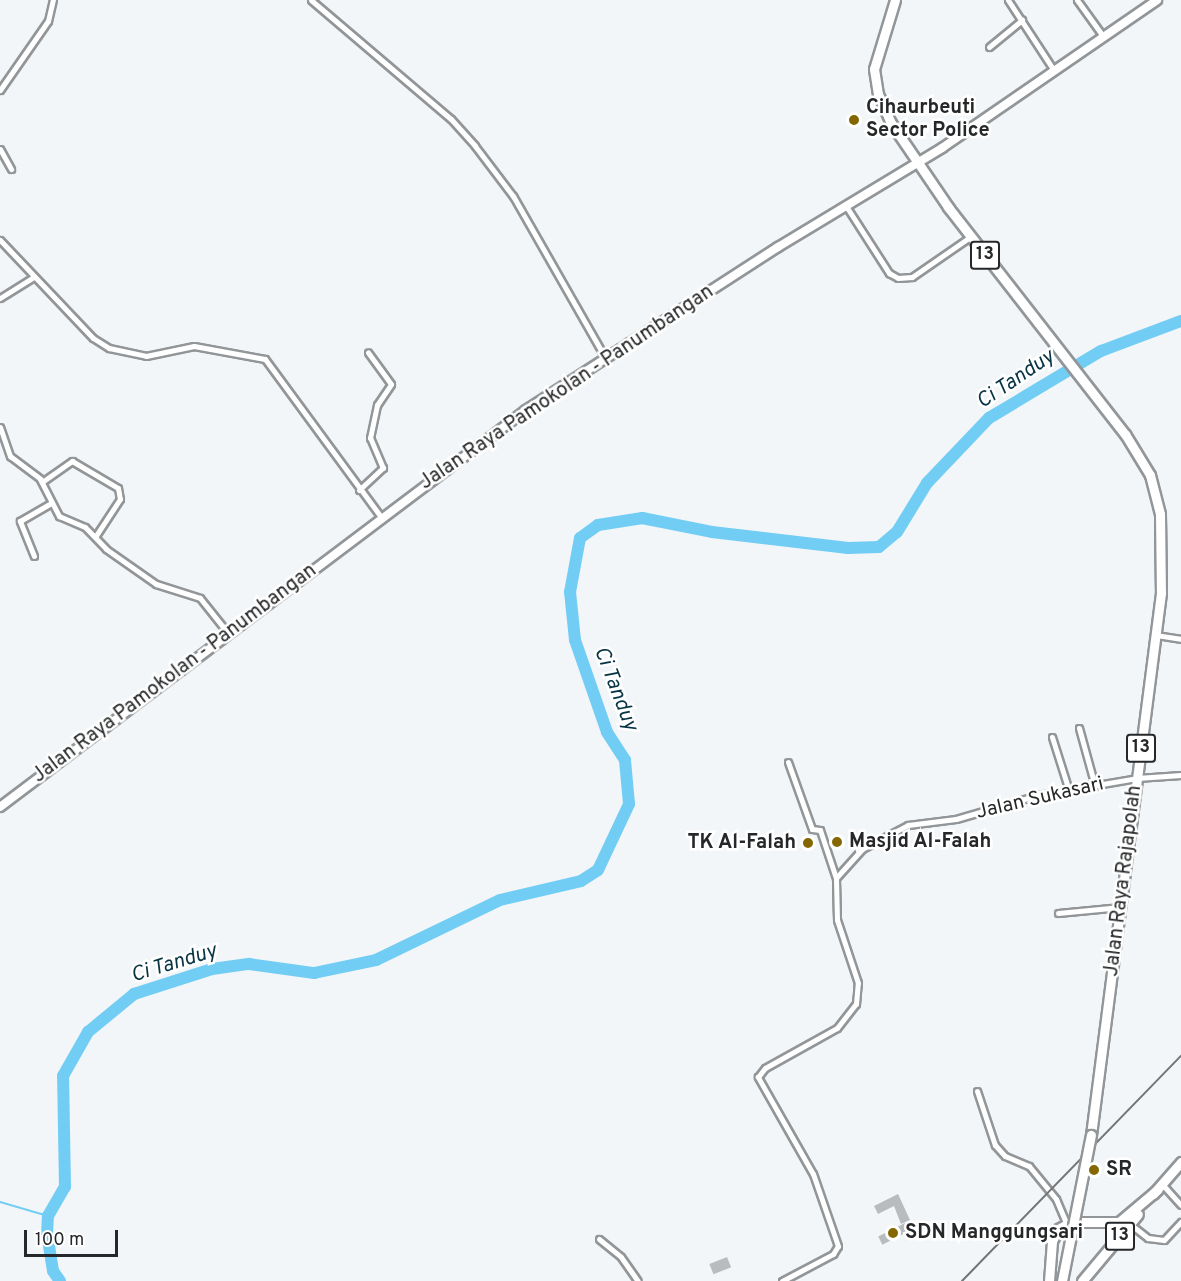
<!DOCTYPE html>
<html>
<head>
<meta charset="utf-8">
<style>
	body { margin:0 }
	#map { position:relative; width:1181px; height:1281px; overflow:hidden; background:#f2f6f8; font-family:Overpass,sans-serif }
	div>[style] { position:absolute }
	[style*='--x'] { left:calc(var(--x)*1px); top:calc(var(--y)*1px); width:calc(var(--w)*1px); rotate:calc(var(--a)*1deg) }
	.stream>* { height:2px; margin:-1px; padding:0 1px; transform-origin:1px; border-radius:1px; background:#72cdf5 }
	.river>* { height:12px; margin:-6px; padding:0 6px; transform-origin:6px; border-radius:6px; background:#72cdf5 }
	.building>* { inset:0; background:#b9bcbe; transform-origin:0 0 }
	.roads { filter:drop-shadow(2px 0 #929698) drop-shadow(-2px 0 #929698) drop-shadow(0 2px #929698) drop-shadow(0 -2px #929698) }
	.street>* { height:5px; margin:-2.5px; padding:0 2.5px; transform-origin:2.5px; border-radius:2.5px; background:#fff }
	.secondary>* { height:8px; margin:-4px; padding:0 4px; transform-origin:4px; border-radius:4px; background:#fff }
	.highway>* { height:9px; margin:-4.5px; padding:0 4.5px; transform-origin:4.5px; border-radius:4.5px; background:#fff }
	.rail>* { height:2px; margin:-1px; padding:0 1px; transform-origin:1px; border-radius:1px; background:#737577 }
	.bridges { filter:drop-shadow(2px 0 #929698) drop-shadow(-2px 0 #929698) drop-shadow(0 2px #929698) drop-shadow(0 -2px #929698) }
	.highway-bridge>* { height:9px; margin:-4.5px; padding:0 4.5px; transform-origin:4.5px; border-radius:4.5px; background:#fff }
	.dots>* { width:16px; height:16px; translate:-50% -50%; box-sizing:border-box; border:3px solid #fff; border-radius:50% }
	span { translate:-50% -50%; white-space:nowrap; text-align:center; line-height:1.15; -webkit-text-stroke:5px #fff; paint-order:stroke }
	.shield-label span { padding:2px 4px; background:#fff; border:2px solid; border-radius:4px; -webkit-text-stroke-width:0 }
	.shield-label { font-size:18px; color:#262728; font-weight:700 }
	.poi-label { font-size:20px; color:#262728; font-weight:700 }
	.left { translate:0 -50%; text-align:left }
	.right { translate:-100% -50%; text-align:right }
	.street-label { font-size:20px; color:#262728 }
	.water-label { font-size:21px; color:#073343; font-style:italic }
	.scale { position:absolute; left:24px; top:1230px; width:94px; height:27px; box-sizing:border-box; border:3px solid #262728; border-top:0; padding-left:8px; font-size:18px; line-height:21px; white-space:nowrap; color:#262728; -webkit-text-stroke:4px #fff; paint-order:stroke }
</style>
</head>
<body>
<div id="map">
	<div class="stream">
		<div style="--x:0;--y:1202;--w:50;--a:16.3"></div>
	</div>
	<div class="river">
		<div style="--x:60;--y:1281;--w:12;--a:-125"></div>
		<div style="--x:53;--y:1271;--w:37;--a:-99"></div>
		<div style="--x:47;--y:1234;--w:18;--a:-87"></div>
		<div style="--x:48;--y:1216;--w:34;--a:-60"></div>
		<div style="--x:65;--y:1187;--w:111;--a:-91"></div>
		<div style="--x:63;--y:1076;--w:51;--a:-60.4"></div>
		<div style="--x:88;--y:1032;--w:60;--a:-39.6"></div>
		<div style="--x:134;--y:994;--w:82;--a:-17.8"></div>
		<div style="--x:212;--y:969;--w:37;--a:-8"></div>
		<div style="--x:249;--y:964;--w:66;--a:7.9"></div>
		<div style="--x:314;--y:973;--w:63;--a:-11.8"></div>
		<div style="--x:376;--y:960;--w:138;--a:-25.8"></div>
		<div style="--x:500;--y:900;--w:83;--a:-13.2"></div>
		<div style="--x:581;--y:881;--w:20;--a:-33"></div>
		<div style="--x:598;--y:870;--w:73;--a:-64.8"></div>
		<div style="--x:629;--y:804;--w:44;--a:-95.2"></div>
		<div style="--x:625;--y:760;--w:33;--a:-123"></div>
		<div style="--x:607;--y:732;--w:97;--a:-109.2"></div>
		<div style="--x:575;--y:640;--w:48;--a:-95.9"></div>
		<div style="--x:570;--y:592;--w:55;--a:-79.5"></div>
		<div style="--x:580;--y:538;--w:22;--a:-36"></div>
		<div style="--x:598;--y:525;--w:45;--a:-9"></div>
		<div style="--x:642;--y:518;--w:71;--a:11.3"></div>
		<div style="--x:712;--y:532;--w:137;--a:6.7"></div>
		<div style="--x:848;--y:548;--w:31;--a:-2"></div>
		<div style="--x:879;--y:547;--w:23;--a:-40"></div>
		<div style="--x:897;--y:532;--w:57;--a:-58.5"></div>
		<div style="--x:927;--y:483;--w:90;--a:-46.4"></div>
		<div style="--x:989;--y:418;--w:131;--a:-30.9"></div>
		<div style="--x:1101;--y:351;--w:85;--a:-20.6"></div>
	</div>
	<div class="building">
		<div style="clip-path:polygon(898px 1194px,910px 1220px,901px 1224px,894px 1206px,878px 1214px,874px 1206px)"></div>
		<div style="left:905px;top:1223px;width:9px;height:30px;rotate:63deg"></div>
		<div style="left:727px;top:1257px;width:11px;height:19px;rotate:68deg"></div>
	</div>
	<div class="roads">
		<div class="street">
			<div style="--x:311;--y:0;--w:184;--a:40.4"></div>
			<div style="--x:451;--y:119;--w:36;--a:48"></div>
			<div style="--x:475;--y:146;--w:63;--a:52.8"></div>
			<div style="--x:513;--y:196;--w:188;--a:60.3"></div>
			<div style="--x:1008;--y:0;--w:82;--a:56.9"></div>
			<div style="--x:1077;--y:0;--w:44;--a:54.2"></div>
			<div style="--x:989;--y:47;--w:43;--a:-39.3"></div>
			<div style="--x:0;--y:90;--w:84;--a:-55.2"></div>
			<div style="--x:48;--y:21;--w:22;--a:-77"></div>
			<div style="--x:0;--y:149;--w:23;--a:61"></div>
			<div style="--x:846;--y:206;--w:80;--a:57.3"></div>
			<div style="--x:889;--y:273;--w:10;--a:29"></div>
			<div style="--x:898;--y:278;--w:14;--a:-4"></div>
			<div style="--x:912;--y:277;--w:70;--a:-34.6"></div>
			<div style="--x:0;--y:240;--w:135;--a:46.5"></div>
			<div style="--x:93;--y:338;--w:19;--a:32"></div>
			<div style="--x:109;--y:348;--w:38;--a:12"></div>
			<div style="--x:146;--y:356;--w:49;--a:-11.8"></div>
			<div style="--x:194;--y:346;--w:72;--a:10.4"></div>
			<div style="--x:265;--y:359;--w:196;--a:53.7"></div>
			<div style="--x:0;--y:298;--w:40;--a:-32"></div>
			<div style="--x:0;--y:427;--w:31;--a:71"></div>
			<div style="--x:10;--y:456;--w:38;--a:37"></div>
			<div style="--x:40;--y:479;--w:42;--a:62.8"></div>
			<div style="--x:59;--y:516;--w:28;--a:23"></div>
			<div style="--x:85;--y:527;--w:30;--a:46"></div>
			<div style="--x:106;--y:549;--w:61;--a:35"></div>
			<div style="--x:156;--y:584;--w:46;--a:17.7"></div>
			<div style="--x:200;--y:598;--w:43;--a:51.5"></div>
			<div style="--x:42;--y:482;--w:37;--a:-35"></div>
			<div style="--x:72;--y:461;--w:53;--a:30.4"></div>
			<div style="--x:118;--y:488;--w:11;--a:80"></div>
			<div style="--x:120;--y:499;--w:45;--a:123.3"></div>
			<div style="--x:359;--y:490;--w:33;--a:-43"></div>
			<div style="--x:383;--y:468;--w:33;--a:-113"></div>
			<div style="--x:370;--y:438;--w:34;--a:-78"></div>
			<div style="--x:377;--y:405;--w:25;--a:-56"></div>
			<div style="--x:391;--y:384;--w:39;--a:-126"></div>
			<div style="--x:34;--y:556;--w:38;--a:-112"></div>
			<div style="--x:20;--y:521;--w:36;--a:-30"></div>
			<div style="--x:1156;--y:635;--w:25;--a:9"></div>
			<div style="--x:1079;--y:728;--w:60;--a:74.6"></div>
			<div style="--x:1052;--y:737;--w:57;--a:72.5"></div>
			<div style="--x:788;--y:762;--w:71;--a:70.3"></div>
			<div style="--x:812;--y:829;--w:8;--a:7"></div>
			<div style="--x:820;--y:830;--w:51;--a:71.6"></div>
			<div style="--x:1058;--y:913;--w:63;--a:-5.4"></div>
			<div style="--x:977;--y:1091;--w:57;--a:71.6"></div>
			<div style="--x:995;--y:1145;--w:15;--a:48"></div>
			<div style="--x:1005;--y:1156;--w:26;--a:23"></div>
			<div style="--x:1029;--y:1166;--w:43;--a:50.7"></div>
			<div style="--x:1056;--y:1199;--w:26;--a:67"></div>
			<div style="--x:1162;--y:1184;--w:28;--a:48"></div>
			<div style="--x:1130;--y:1224;--w:23;--a:38"></div>
			<div style="--x:1148;--y:1238;--w:16;--a:7"></div>
			<div style="--x:1164;--y:1240;--w:25;--a:-47"></div>
			<div style="--x:599;--y:1239;--w:28;--a:39"></div>
			<div style="--x:621;--y:1257;--w:29;--a:55"></div>
			<div style="--x:782;--y:1281;--w:58;--a:-27.9"></div>
			<div style="--x:833;--y:1254;--w:9;--a:-58"></div>
			<div style="--x:838;--y:1246;--w:76;--a:-109.1"></div>
			<div style="--x:813;--y:1174;--w:112;--a:-119.6"></div>
			<div style="--x:758;--y:1077;--w:11;--a:-52"></div>
			<div style="--x:765;--y:1068;--w:82;--a:-29.1"></div>
			<div style="--x:837;--y:1028;--w:31;--a:-52"></div>
			<div style="--x:856;--y:1004;--w:21;--a:-85"></div>
			<div style="--x:858;--y:983;--w:66;--a:-108.4"></div>
			<div style="--x:837;--y:920;--w:42;--a:-91.4"></div>
			<div style="--x:836;--y:878;--w:39;--a:-48"></div>
			<div style="--x:862;--y:849;--w:52;--a:-27.6"></div>
			<div style="--x:908;--y:825;--w:48;--a:-7.1"></div>
			<div style="--x:956;--y:819;--w:85;--a:-16.3"></div>
			<div style="--x:1038;--y:795;--w:100;--a:-9.7"></div>
			<div style="--x:1137;--y:778;--w:44;--a:-3.9"></div>
		</div>
		<div class="secondary">
			<div style="--x:0;--y:807;--w:659;--a:-37.04"></div>
			<div style="--x:526;--y:410;--w:300;--a:-32.9"></div>
			<div style="--x:778;--y:247;--w:192;--a:-31.1"></div>
			<div style="--x:942;--y:148;--w:261;--a:-34.5"></div>
		</div>
		<div class="highway">
			<div style="--x:895;--y:0;--w:72;--a:106.9"></div>
			<div style="--x:874;--y:69;--w:25;--a:81"></div>
			<div style="--x:878;--y:94;--w:32;--a:66"></div>
			<div style="--x:891;--y:123;--w:102;--a:55.8"></div>
			<div style="--x:948;--y:207;--w:288;--a:52.1"></div>
			<div style="--x:1125;--y:434;--w:48;--a:58.6"></div>
			<div style="--x:1150;--y:475;--w:40;--a:75.6"></div>
			<div style="--x:1160;--y:514;--w:79;--a:89.3"></div>
			<div style="--x:1161;--y:593;--w:547;--a:97.36"></div>
			<div style="--x:1153;--y:1194;--w:43;--a:-48.8"></div>
			<div style="--x:1049;--y:1281;--w:40;--a:-85.7"></div>
			<div style="--x:1052;--y:1241;--w:13;--a:-63"></div>
			<div style="--x:1058;--y:1229;--w:15;--a:-28"></div>
			<div style="--x:1071;--y:1222;--w:48;--a:0"></div>
			<div style="--x:1119;--y:1222;--w:50;--a:-40.1"></div>
			<div style="--x:1082;--y:1281;--w:87;--a:-50.1"></div>
		</div>
	</div>
	<div class="rail">
		<div style="--x:962;--y:1281;--w:314;--a:-45.8"></div>
	</div>
	<div class="bridges">
		<div class="highway-bridge">
			<div style="--x:1062;--y:1281;--w:149;--a:-78.8"></div>
		</div>
	</div>
	<div class="dots">
		<div style="left:854px;top:120px;background:#856701"></div>
		<div style="left:837px;top:842px;background:#856701"></div>
		<div style="left:808px;top:843px;background:#856701"></div>
		<div style="left:1094px;top:1170px;background:#856701"></div>
		<div style="left:893px;top:1233px;background:#856701"></div>
	</div>
	<div class="shield-label">
		<span style="left:985px;top:255px">13</span>
		<span style="left:1141px;top:748px">13</span>
		<span style="left:1120px;top:1236px">13</span>
	</div>
	<div class="poi-label">
		<span class="left" style="left:866px;top:120px">Cihaurbeuti<br>Sector Police</span>
		<span class="left" style="left:849px;top:842px">Masjid Al-Falah</span>
		<span class="right" style="left:796px;top:843px">TK Al-Falah</span>
		<span class="left" style="left:1106px;top:1170px">SR</span>
		<span class="left" style="left:905px;top:1233px">SDN Manggungsari</span>
	</div>
	<div class="street-label">
		<span style="left:567px;top:388px;rotate:-34deg">Jalan Raya Pamokolan - Panumbangan</span>
		<span style="left:175px;top:674px;rotate:-37deg">Jalan Raya Pamokolan - Panumbangan</span>
		<span style="left:1040px;top:799px;rotate:-13deg">Jalan Sukasari</span>
		<span style="left:1124px;top:881px;rotate:-83deg">Jalan Raya Rajapolah</span>
	</div>
	<div class="water-label">
		<span style="left:1016px;top:380px;rotate:-34deg">Ci Tanduy</span>
		<span style="left:615px;top:689px;rotate:69deg">Ci Tanduy</span>
		<span style="left:174px;top:964px;rotate:-17deg">Ci Tanduy</span>
	</div>
	<div class="scale">100 m</div>
</div>
</body>
</html>
